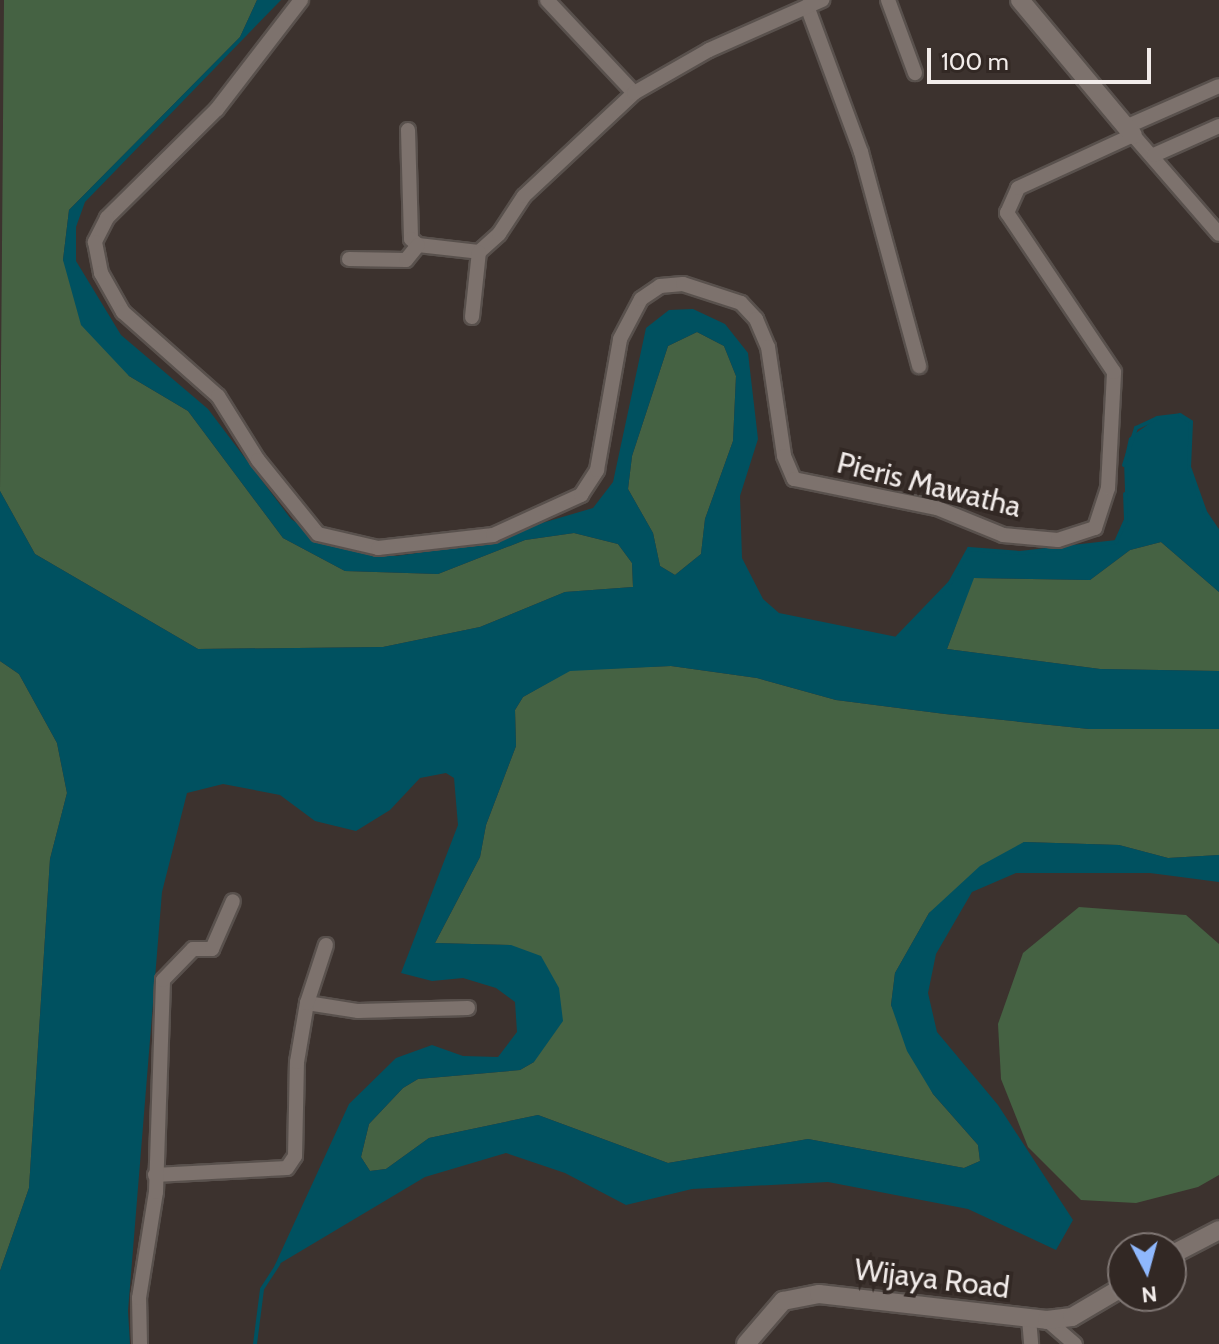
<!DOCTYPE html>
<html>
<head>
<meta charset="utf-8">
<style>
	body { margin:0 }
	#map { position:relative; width:1219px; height:1344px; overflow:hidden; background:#3c322e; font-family:Cabin,sans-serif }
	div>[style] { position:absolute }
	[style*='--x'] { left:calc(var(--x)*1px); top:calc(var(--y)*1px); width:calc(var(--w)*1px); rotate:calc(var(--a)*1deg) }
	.green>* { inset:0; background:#456243 }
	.water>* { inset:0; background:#005160 }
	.stream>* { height:4px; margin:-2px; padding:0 2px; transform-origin:2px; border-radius:2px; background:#005160 }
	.roads { filter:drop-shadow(2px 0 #59514d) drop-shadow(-2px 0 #59514d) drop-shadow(0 2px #59514d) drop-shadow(0 -2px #59514d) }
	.street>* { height:14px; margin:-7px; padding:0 7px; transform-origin:7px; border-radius:7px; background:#7d726d }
	.secondary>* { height:18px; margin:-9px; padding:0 9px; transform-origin:9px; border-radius:9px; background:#7d726d }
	span { translate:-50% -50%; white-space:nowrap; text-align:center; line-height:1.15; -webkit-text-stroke:8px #322824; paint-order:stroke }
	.street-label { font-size:30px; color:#f2ecea }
	.north { position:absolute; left:1107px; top:1232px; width:80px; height:80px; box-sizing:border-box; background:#322824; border:2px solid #7f7673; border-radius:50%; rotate:174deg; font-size:22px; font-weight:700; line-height:32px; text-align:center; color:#f2ecea }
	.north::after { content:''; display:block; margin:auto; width:28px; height:36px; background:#8fb8fd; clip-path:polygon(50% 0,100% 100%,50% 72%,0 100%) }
	.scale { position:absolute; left:927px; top:48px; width:224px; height:36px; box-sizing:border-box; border:4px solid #f2ecea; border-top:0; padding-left:10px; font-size:24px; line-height:28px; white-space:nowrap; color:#f2ecea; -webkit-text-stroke:6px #322824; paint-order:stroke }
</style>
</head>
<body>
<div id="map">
	<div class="green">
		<div style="clip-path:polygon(4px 0,257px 0,240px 37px,69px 210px,63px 260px,129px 376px,188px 411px,283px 538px,345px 571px,438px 574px,525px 540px,574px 533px,618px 544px,632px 563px,633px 587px,565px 592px,480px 627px,383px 647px,198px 649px,35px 554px,0 491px)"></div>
		<div style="clip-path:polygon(697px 332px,724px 346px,736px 376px,733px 441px,705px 519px,701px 554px,675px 575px,660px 566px,653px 533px,628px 489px,632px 456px,668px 346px)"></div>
		<div style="clip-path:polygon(1161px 542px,1219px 592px,1219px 671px,1100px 669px,947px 649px,973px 578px,1090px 580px,1130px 550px)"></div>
		<div style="clip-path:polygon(0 661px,19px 674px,57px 743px,67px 793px,50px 859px,29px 1188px,0 1271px)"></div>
		<div style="clip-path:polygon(671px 666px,757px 678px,836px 700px,945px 714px,1089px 729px,1219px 729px,1219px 855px,1168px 858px,1119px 845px,1024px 842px,929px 913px,895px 973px,891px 1005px,933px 1094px,978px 1145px,980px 1161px,964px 1168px,808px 1139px,668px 1163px,538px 1115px,429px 1138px,386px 1169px,370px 1171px,361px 1157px,369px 1124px,403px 1088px,418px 1079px,520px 1070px,534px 1062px,511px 945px,435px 943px,480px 857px,486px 825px,516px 746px,515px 710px,523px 697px,570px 670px)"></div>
		<div style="clip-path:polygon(1079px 907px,1186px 915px,1219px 944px,1219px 1175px,1198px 1187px,1136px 1203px,1081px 1200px,1028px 1147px,1001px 1079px,998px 1024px,1023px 953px)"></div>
	</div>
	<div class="water">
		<div style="clip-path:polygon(evenodd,257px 0,281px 0,85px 202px,76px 227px,76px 261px,121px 335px,208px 409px,291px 519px,330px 545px,396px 556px,460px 547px,593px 508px,613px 482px,646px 328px,669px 310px,693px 309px,725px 324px,748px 353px,758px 439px,740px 496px,742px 558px,763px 599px,779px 613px,897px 637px,950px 583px,969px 549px,1020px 553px,1116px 542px,1126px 520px,1124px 461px,1129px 438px,1157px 418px,1180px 415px,1191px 422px,1189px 467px,1205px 512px,1219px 533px,1219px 592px,1161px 542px,1130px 550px,1090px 580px,974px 578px,947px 649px,1100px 669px,1219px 671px,1219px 729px,1089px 729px,945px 714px,836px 700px,757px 678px,671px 666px,570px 671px,523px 697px,515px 710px,516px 746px,486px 825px,480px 857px,435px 943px,511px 945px,541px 956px,559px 988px,563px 1021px,534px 1062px,520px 1070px,418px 1079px,403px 1088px,369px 1124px,361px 1157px,370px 1171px,386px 1169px,429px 1138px,538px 1115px,668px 1163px,808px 1139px,964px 1168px,980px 1161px,978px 1145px,933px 1094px,907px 1051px,891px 1005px,895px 973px,929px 913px,980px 866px,1024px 842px,1119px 845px,1168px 858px,1219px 855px,1219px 882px,1150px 873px,1016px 873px,972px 892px,936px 954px,928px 993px,937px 1032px,998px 1105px,1073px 1220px,1056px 1250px,968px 1209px,828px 1182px,692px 1189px,626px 1205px,565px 1173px,506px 1153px,425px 1177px,274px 1267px,349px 1104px,396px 1058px,432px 1045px,463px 1056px,498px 1057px,517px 1032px,515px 1002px,496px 988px,463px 978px,432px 981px,401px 973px,458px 825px,454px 778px,446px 773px,420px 778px,390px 810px,356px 831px,315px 821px,280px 795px,223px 784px,187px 793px,162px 892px,128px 1311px,130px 1344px,0 1344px,0 1271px,29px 1188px,50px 859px,67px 793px,57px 743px,19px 674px,0 661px,0 491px,35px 554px,198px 649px,383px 647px,480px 627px,565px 592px,633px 587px,632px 563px,618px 544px,574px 533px,525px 540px,438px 574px,345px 571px,283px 538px,188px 411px,129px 376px,81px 325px,63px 260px,69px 210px,240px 37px,257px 0,697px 332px,724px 346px,736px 376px,733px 441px,705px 519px,701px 554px,675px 575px,660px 566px,653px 533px,628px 489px,632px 456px,668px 346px,697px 332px)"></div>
	</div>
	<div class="stream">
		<div style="--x:1124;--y:465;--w:39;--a:-72"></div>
		<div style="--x:1136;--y:428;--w:23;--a:-25"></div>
		<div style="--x:1157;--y:418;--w:23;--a:-7"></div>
		<div style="--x:1180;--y:415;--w:13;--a:32"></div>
		<div style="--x:1191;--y:422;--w:45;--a:92.5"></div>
		<div style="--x:1189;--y:467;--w:48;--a:70.4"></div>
		<div style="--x:1205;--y:512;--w:25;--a:56"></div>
		<div style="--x:897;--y:638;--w:76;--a:-46.1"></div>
		<div style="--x:950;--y:583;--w:39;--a:-61"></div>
		<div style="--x:969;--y:549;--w:51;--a:4.5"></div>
		<div style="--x:1020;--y:553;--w:97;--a:-6.5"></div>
		<div style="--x:1116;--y:542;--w:24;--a:-66"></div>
		<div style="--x:1126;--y:520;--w:26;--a:-92"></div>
		<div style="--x:255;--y:1344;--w:55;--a:-82.7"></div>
		<div style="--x:262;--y:1289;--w:30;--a:-57"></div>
	</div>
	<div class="roads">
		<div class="street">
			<div style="--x:301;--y:0;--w:138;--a:127.6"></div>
			<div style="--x:217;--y:109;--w:155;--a:135.3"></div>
			<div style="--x:107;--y:218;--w:27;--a:117"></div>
			<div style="--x:95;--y:242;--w:32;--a:79"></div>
			<div style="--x:101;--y:273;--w:45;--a:60.6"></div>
			<div style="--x:123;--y:312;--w:127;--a:41.5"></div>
			<div style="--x:218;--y:396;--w:75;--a:58"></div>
			<div style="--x:258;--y:460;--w:95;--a:51"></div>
			<div style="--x:318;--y:534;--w:62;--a:13.1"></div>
			<div style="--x:378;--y:548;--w:116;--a:-6.4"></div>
			<div style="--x:493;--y:535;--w:97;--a:-24.4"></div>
			<div style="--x:581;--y:495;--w:30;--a:-57"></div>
			<div style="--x:597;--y:470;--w:133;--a:-80"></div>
			<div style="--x:620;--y:339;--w:45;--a:-62.3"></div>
			<div style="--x:641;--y:299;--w:23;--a:-34"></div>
			<div style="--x:660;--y:286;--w:23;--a:-5"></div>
			<div style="--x:683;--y:284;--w:61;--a:18.1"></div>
			<div style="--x:741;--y:303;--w:22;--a:47"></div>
			<div style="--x:756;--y:319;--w:30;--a:67"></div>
			<div style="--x:768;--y:347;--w:110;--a:81.6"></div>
			<div style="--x:784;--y:456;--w:25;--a:67"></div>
			<div style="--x:794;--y:479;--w:146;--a:11.5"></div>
			<div style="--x:937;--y:508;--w:71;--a:22.2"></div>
			<div style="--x:1003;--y:535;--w:55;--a:5.2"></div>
			<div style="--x:1058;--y:540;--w:39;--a:-18"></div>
			<div style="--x:1095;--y:528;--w:42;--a:-72"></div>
			<div style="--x:1108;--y:488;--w:116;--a:-87"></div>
			<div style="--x:1114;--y:372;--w:192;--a:-123.9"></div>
			<div style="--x:1007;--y:213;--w:27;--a:-66"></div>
			<div style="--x:1018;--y:188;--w:127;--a:-24.7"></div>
			<div style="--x:1133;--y:135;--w:131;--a:49"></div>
			<div style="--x:547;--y:0;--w:127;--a:46.9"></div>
			<div style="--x:888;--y:0;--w:78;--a:69.7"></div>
			<div style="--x:807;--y:6;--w:156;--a:69.7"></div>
			<div style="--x:861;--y:152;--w:222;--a:74.8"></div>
			<div style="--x:1128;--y:126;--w:99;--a:-23.7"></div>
			<div style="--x:408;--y:130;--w:109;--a:88.4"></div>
			<div style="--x:411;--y:239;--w:9;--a:41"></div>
			<div style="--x:418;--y:245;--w:61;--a:6.5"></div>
			<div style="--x:479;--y:252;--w:27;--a:-42"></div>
			<div style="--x:499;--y:234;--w:45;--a:-56.7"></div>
			<div style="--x:524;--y:196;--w:151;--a:-43.1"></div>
			<div style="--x:634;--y:93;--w:86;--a:-29.8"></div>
			<div style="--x:709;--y:50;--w:124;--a:-23.9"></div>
			<div style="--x:1154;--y:155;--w:71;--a:-24"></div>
			<div style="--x:349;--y:259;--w:57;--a:1"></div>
			<div style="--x:406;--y:260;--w:19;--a:-51"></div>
			<div style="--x:472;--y:317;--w:65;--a:-83.9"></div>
			<div style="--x:307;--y:1003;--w:52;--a:8.9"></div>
			<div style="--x:358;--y:1011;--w:110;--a:-1.6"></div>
			<div style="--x:155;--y:1175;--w:132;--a:-3"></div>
			<div style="--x:287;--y:1168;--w:14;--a:-56"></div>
			<div style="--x:295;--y:1156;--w:94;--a:-88.8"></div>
			<div style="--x:297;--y:1062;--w:60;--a:-80.4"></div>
			<div style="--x:307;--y:1003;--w:61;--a:-71.9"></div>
			<div style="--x:1029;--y:1319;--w:25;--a:85"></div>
			<div style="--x:1047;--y:1320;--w:37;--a:41"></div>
			<div style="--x:140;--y:1344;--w:46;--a:-91.2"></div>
			<div style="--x:139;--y:1298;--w:107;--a:-80.9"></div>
			<div style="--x:156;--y:1192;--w:212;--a:-88.1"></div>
			<div style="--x:163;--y:980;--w:43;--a:-45.9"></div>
			<div style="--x:193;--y:949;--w:19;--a:0"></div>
			<div style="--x:212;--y:949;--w:52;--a:-66.4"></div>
		</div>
		<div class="secondary">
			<div style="--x:1020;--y:0;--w:176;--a:50.1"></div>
			<div style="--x:1171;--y:1255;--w:54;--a:-27.5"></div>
			<div style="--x:746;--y:1344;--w:57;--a:-49.3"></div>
			<div style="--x:783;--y:1301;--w:37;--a:-11"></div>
			<div style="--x:819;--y:1294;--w:229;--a:6.5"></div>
			<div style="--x:1047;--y:1320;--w:25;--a:-7"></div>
			<div style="--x:1072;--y:1317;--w:59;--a:-30.5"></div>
		</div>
	</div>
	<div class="street-label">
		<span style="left:929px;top:485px;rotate:14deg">Pieris Mawatha</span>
		<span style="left:932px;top:1279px;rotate:7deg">Wijaya Road</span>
	</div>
	<div class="north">N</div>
	<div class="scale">100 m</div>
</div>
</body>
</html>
